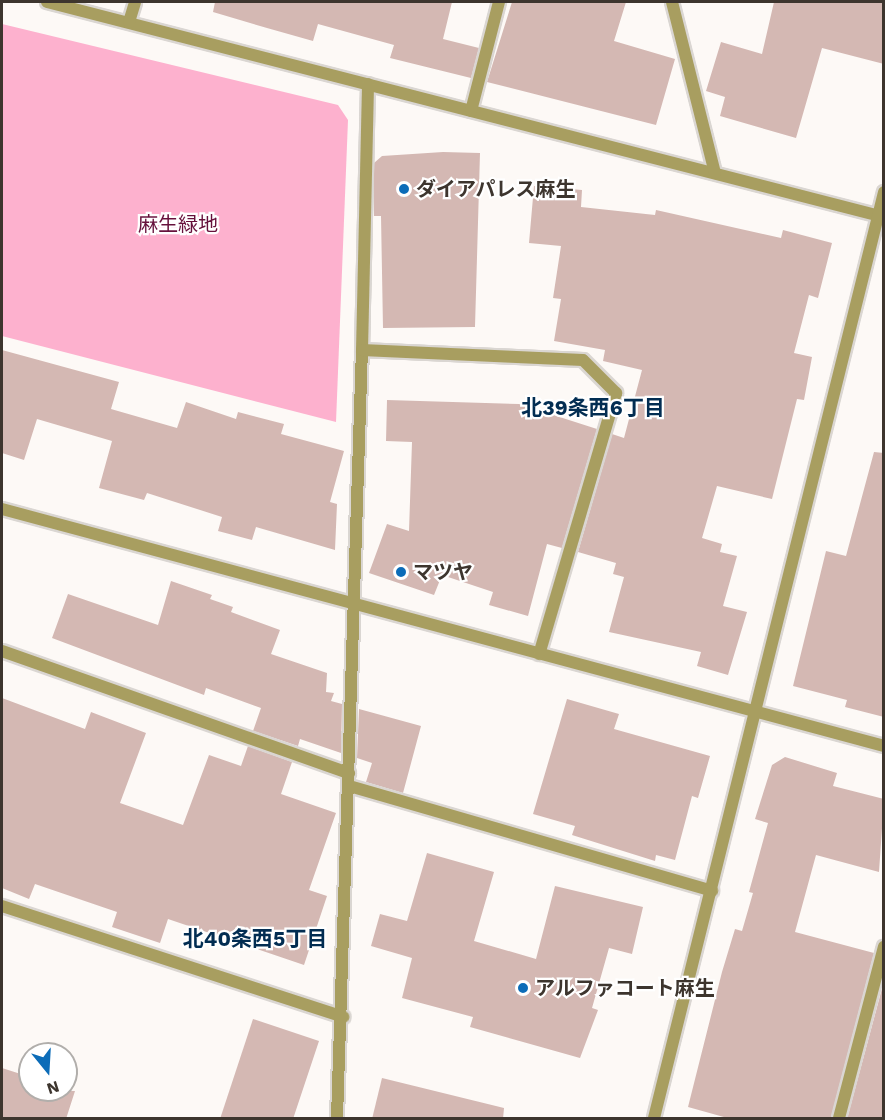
<!DOCTYPE html>
<html>
<head>
<meta charset="utf-8">
<style>
	body { margin:0 }
	#map { position:relative; width:885px; height:1120px; overflow:hidden; background:#fdf9f6; font-family:"Work Sans","Noto Sans JP",sans-serif }
	div>[style] { position:absolute }
	[style*='--x'] { left:calc(var(--x)*1px); top:calc(var(--y)*1px); width:calc(var(--w)*1px); rotate:calc(var(--a)*1deg) }
	.green>* { inset:0; background:#fdb1ce }
	.building>* { inset:0; background:#d4b8b3 }
	.roads { filter:drop-shadow(2px 0 #dad6d2) drop-shadow(-2px 0 #dad6d2) drop-shadow(0 2px #dad6d2) drop-shadow(0 -2px #dad6d2) }
	.street>* { height:12px; margin:-6px; padding:0 6px; transform-origin:6px; border-radius:6px; background:#a89e60 }
	.dots>* { width:16px; height:16px; translate:-50% -50%; box-sizing:border-box; border:3px solid #fff; border-radius:50% }
	span { translate:-50% -50%; white-space:nowrap; text-align:center; line-height:1.15; -webkit-text-stroke:4.5px #fff; paint-order:stroke }
	.poi-label { font-size:20px; color:#3d352e; font-weight:700 }
	.left { translate:0 -50%; text-align:left }
	.park-label { font-size:20px; color:#66113c }
	.neighbourhood-label { font-size:21px; color:#022d52; font-weight:700 }
	.frame { position:absolute; inset:0; border:3px solid #3d352e; pointer-events:none }
	.north { position:absolute; left:18px; top:1042px; width:60px; height:60px; box-sizing:border-box; background:#fff; border:2px solid #b1aeab; border-radius:50%; rotate:162deg; font-size:16px; font-weight:700; line-height:24px; text-align:center; color:#3d352e }
	.north::after { content:''; display:block; margin:auto; width:21px; height:27px; background:#0c6cb8; clip-path:polygon(50% 0,100% 100%,50% 72%,0 100%) }
</style>
</head>
<body>
<div id="map">
	<div class="green">
		<div style="clip-path:polygon(2px 24px,338px 105px,348px 120px,336px 422px,2px 336px)"></div>
	</div>
	<div class="building">
		<div style="clip-path:polygon(215px 2px,452px 2px,443px 39px,479px 48px,471px 78px,390px 58px,394px 45px,318px 24px,313px 41px,267px 28px,213px 12px)"></div>
		<div style="clip-path:polygon(512px 2px,626px 2px,614px 41px,675px 59px,656px 125px,487px 82px)"></div>
		<div style="clip-path:polygon(774px 2px,884px 2px,884px 64px,822px 48px,796px 138px,720px 116px,725px 97px,706px 91px,721px 42px,762px 54px)"></div>
		<div style="clip-path:polygon(443px 152px,480px 153px,475px 327px,383px 328px,381px 216px,374px 216px,374px 163px,382px 156px)"></div>
		<div style="clip-path:polygon(534px 186px,582px 190px,581px 207px,655px 215px,656px 210px,781px 238px,783px 230px,832px 243px,818px 298px,809px 295px,794px 353px,812px 357px,804px 400px,797px 399px,772px 499px,717px 486px,702px 538px,722px 544px,720px 552px,737px 556px,723px 606px,747px 612px,728px 675px,697px 666px,701px 652px,609px 632px,624px 577px,613px 574px,616px 563px,578px 552px,612px 434px,624px 438px,642px 370px,603px 361px,605px 350px,554px 341px,561px 299px,553px 298px,561px 246px,529px 243px)"></div>
		<div style="clip-path:polygon(2px 350px,119px 382px,111px 409px,177px 428px,186px 402px,236px 419px,238px 412px,284px 424px,281px 434px,344px 451px,330px 502px,337px 504px,335px 550px,256px 527px,252px 540px,218px 531px,222px 517px,147px 493px,144px 500px,99px 488px,112px 441px,37px 419px,24px 460px,2px 453px)"></div>
		<div style="clip-path:polygon(387px 400px,519px 404px,597px 429px,562px 548px,547px 544px,528px 616px,489px 605px,493px 592px,442px 575px,434px 595px,369px 573px,387px 524px,409px 531px,412px 442px,386px 441px)"></div>
		<div style="clip-path:polygon(874px 452px,884px 453px,884px 717px,845px 707px,847px 700px,793px 686px,826px 551px,846px 556px)"></div>
		<div style="clip-path:polygon(171px 581px,212px 595px,210px 599px,233px 607px,231px 612px,280px 630px,271px 654px,327px 673px,326px 692px,334px 693px,331px 701px,342px 704px,341px 753px,300px 739px,298px 746px,253px 731px,261px 708px,206px 688px,204px 695px,52px 638px,68px 594px,158px 625px)"></div>
		<div style="clip-path:polygon(2px 698px,85px 729px,91px 712px,146px 733px,120px 803px,183px 825px,209px 755px,241px 766px,248px 746px,292px 762px,281px 794px,336px 813px,309px 890px,327px 896px,304px 965px,168px 919px,160px 943px,112px 927px,117px 912px,35px 884px,29px 899px,2px 888px)"></div>
		<div style="clip-path:polygon(567px 699px,619px 714px,614px 729px,710px 756px,698px 798px,692px 796px,675px 860px,656px 855px,655px 861px,572px 835px,575px 826px,533px 814px)"></div>
		<div style="clip-path:polygon(359px 709px,421px 726px,403px 793px,366px 782px,372px 763px,357px 758px)"></div>
		<div style="clip-path:polygon(785px 757px,837px 773px,833px 786px,884px 799px,879px 872px,816px 855px,795px 932px,874px 953px,831px 1119px,731px 1119px,688px 1107px,722px 972px,735px 929px,742px 931px,753px 893px,749px 892px,768px 823px,755px 819px,772px 765px)"></div>
		<div style="clip-path:polygon(427px 853px,494px 872px,474px 941px,536px 959px,555px 886px,643px 907px,632px 954px,609px 948px,592px 1008px,598px 1010px,580px 1058px,470px 1027px,473px 1017px,402px 998px,412px 958px,371px 946px,380px 914px,407px 921px)"></div>
		<div style="clip-path:polygon(884px 981px,884px 1119px,847px 1119px)"></div>
		<div style="clip-path:polygon(253px 1019px,319px 1041px,293px 1119px,220px 1119px)"></div>
		<div style="clip-path:polygon(2px 1068px,30px 1077px,30px 1090px,75px 1091px,66px 1119px,2px 1119px)"></div>
		<div style="clip-path:polygon(382px 1078px,504px 1108px,503px 1119px,372px 1119px)"></div>
	</div>
	<div class="roads">
		<div class="street">
			<div style="--x:47;--y:2;--w:864;--a:14.41"></div>
			<div style="--x:672;--y:2;--w:176;--a:75.9"></div>
			<div style="--x:129;--y:22;--w:21;--a:-73"></div>
			<div style="--x:471;--y:111;--w:113;--a:-75.6"></div>
			<div style="--x:362;--y:350;--w:266;--a:-88.7"></div>
			<div style="--x:2;--y:509;--w:913;--a:15.04"></div>
			<div style="--x:2;--y:651;--w:368;--a:19.4"></div>
			<div style="--x:349;--y:786;--w:378;--a:16.1"></div>
			<div style="--x:2;--y:906;--w:359;--a:18"></div>
			<div style="--x:337;--y:1118;--w:768;--a:-88.14"></div>
			<div style="--x:362;--y:350;--w:221;--a:2.6"></div>
			<div style="--x:583;--y:360;--w:47;--a:45"></div>
			<div style="--x:616;--y:393;--w:272;--a:106.4"></div>
			<div style="--x:654;--y:1118;--w:954;--a:-76.05"></div>
			<div style="--x:839;--y:1118;--w:177;--a:-75.3"></div>
		</div>
	</div>
	<div class="dots">
		<div style="left:404px;top:189px;background:#0c6cb8"></div>
		<div style="left:401px;top:572px;background:#0c6cb8"></div>
		<div style="left:523px;top:988px;background:#0c6cb8"></div>
	</div>
	<div class="poi-label">
		<span class="left" style="left:416px;top:189px">ダイアパレス麻生</span>
		<span class="left" style="left:413px;top:572px">マツヤ</span>
		<span class="left" style="left:535px;top:988px">アルファコート麻生</span>
	</div>
	<div class="park-label">
		<span style="left:178px;top:224px">麻生緑地</span>
	</div>
	<div class="neighbourhood-label">
		<span style="left:593px;top:408px">北39条西6丁目</span>
		<span style="left:255px;top:939px">北40条西5丁目</span>
	</div>
	<div class="frame"></div>
	<div class="north">N</div>
</div>
</body>
</html>
